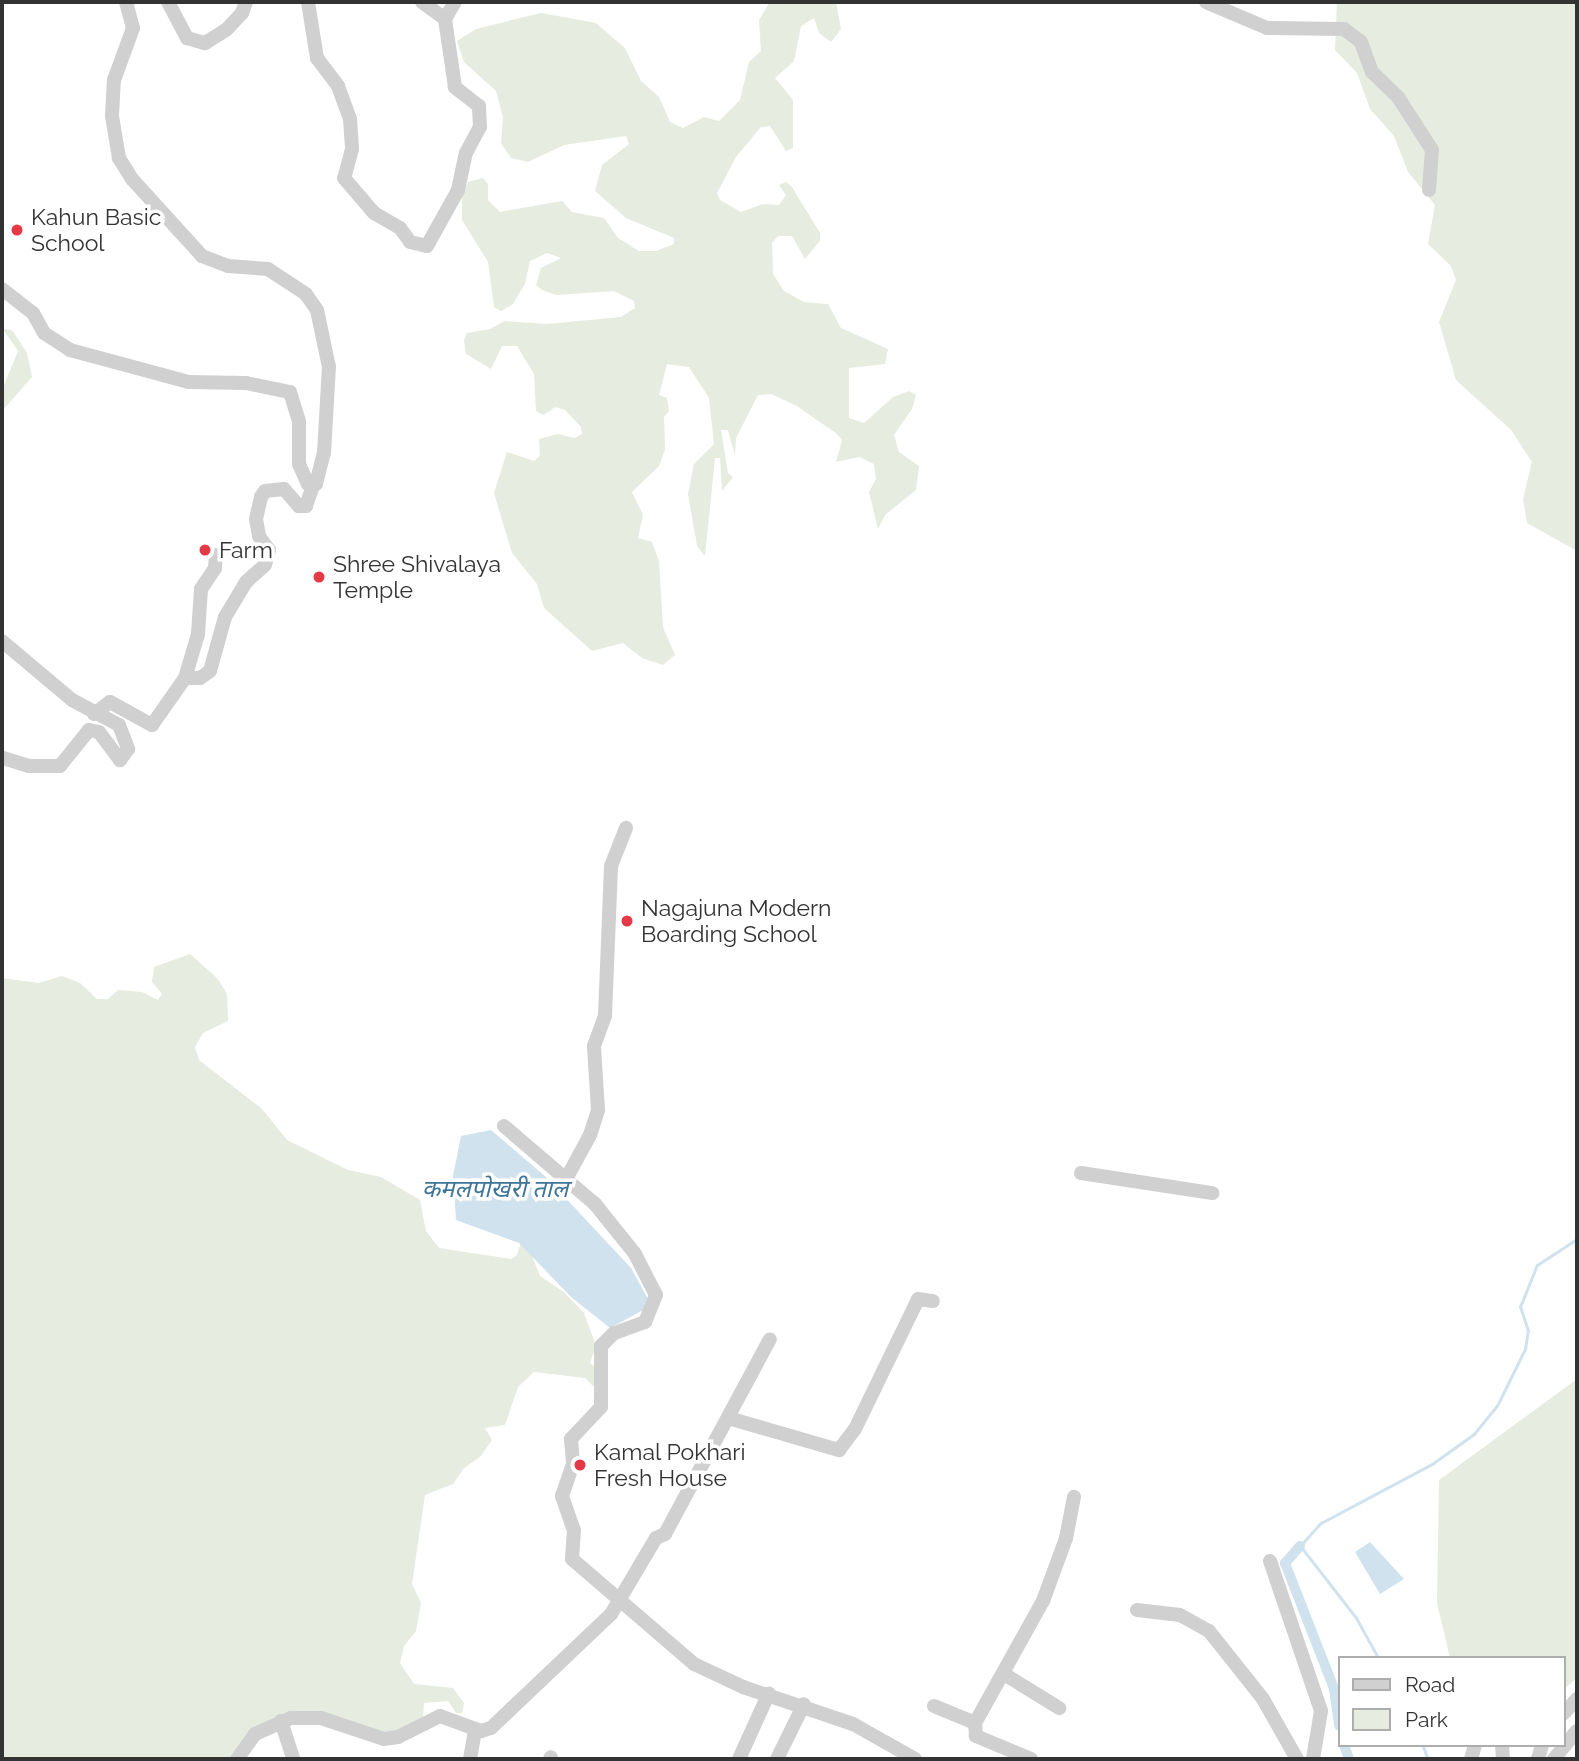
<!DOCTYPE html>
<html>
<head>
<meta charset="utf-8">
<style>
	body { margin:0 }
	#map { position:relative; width:1579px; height:1761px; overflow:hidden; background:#fff; font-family:Raleway,"Noto Sans Devanagari",sans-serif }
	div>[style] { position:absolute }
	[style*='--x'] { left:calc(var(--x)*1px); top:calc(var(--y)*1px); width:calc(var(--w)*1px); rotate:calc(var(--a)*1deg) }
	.green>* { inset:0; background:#e6ecdf }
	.water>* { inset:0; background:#cfe2ee }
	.stream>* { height:2.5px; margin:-1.25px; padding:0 1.25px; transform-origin:1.25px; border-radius:1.25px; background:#cfe2ee }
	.canal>* { height:10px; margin:-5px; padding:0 5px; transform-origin:5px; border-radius:5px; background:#cfe2ee }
	.minor>* { height:14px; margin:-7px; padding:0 7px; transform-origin:7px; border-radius:7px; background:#d0d0d0 }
	.dots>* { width:19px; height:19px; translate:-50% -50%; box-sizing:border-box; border:4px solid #fff; border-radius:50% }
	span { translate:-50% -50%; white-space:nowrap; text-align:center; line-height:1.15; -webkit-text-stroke:7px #fff; paint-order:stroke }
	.poi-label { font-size:23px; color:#333 }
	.left { translate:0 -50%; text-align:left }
	.water-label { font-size:24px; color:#3f7597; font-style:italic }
	.frame { position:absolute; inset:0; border:4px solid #333; pointer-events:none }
	.legend { position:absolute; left:1338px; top:1656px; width:228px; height:91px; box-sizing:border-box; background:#fff; border:2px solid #adadad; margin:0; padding:9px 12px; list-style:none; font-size:21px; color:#333 }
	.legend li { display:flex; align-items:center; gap:14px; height:35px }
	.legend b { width:35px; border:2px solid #adadad }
</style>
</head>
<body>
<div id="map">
	<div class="green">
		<div style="clip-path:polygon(770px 2px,836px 2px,841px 29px,831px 42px,819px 33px,814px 18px,801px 26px,794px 61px,775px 78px,793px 100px,793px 148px,786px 151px,770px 126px,761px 127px,736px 157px,717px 193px,720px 200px,741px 212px,763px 204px,779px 205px,786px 195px,779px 185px,786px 182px,792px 187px,820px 233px,820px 241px,805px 259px,792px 236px,778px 236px,772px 243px,773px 274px,784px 291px,804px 302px,828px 304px,841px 328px,888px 349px,885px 364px,849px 368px,849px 418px,864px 423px,893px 397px,909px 391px,916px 395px,912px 409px,894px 435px,899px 452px,919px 466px,916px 490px,885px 515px,878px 529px,869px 492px,876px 479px,874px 464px,859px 457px,836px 462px,842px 440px,837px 434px,797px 406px,771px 394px,758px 395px,736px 438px,735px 456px,728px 430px,721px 430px,728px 473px,733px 477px,722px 491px,720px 458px,715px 458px,705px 556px,697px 546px,688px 494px,694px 464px,714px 444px,709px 398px,689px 367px,667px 364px,659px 395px,667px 398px,669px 411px,664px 417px,665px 450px,659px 466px,632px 492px,643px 515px,638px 538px,652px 542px,659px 561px,663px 627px,675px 655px,663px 665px,642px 658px,623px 643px,592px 651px,544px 608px,537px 584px,512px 553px,494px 493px,507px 452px,534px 461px,540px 456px,539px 439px,558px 434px,575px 438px,582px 434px,581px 427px,565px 410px,556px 407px,543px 415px,536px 411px,534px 374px,517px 346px,502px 346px,491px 369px,466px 354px,464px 340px,467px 333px,490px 329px,505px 321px,547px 324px,621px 317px,635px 308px,634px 301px,614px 291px,556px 295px,542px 290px,536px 285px,541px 268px,561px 258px,547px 253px,530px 261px,525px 284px,513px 304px,501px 311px,494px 307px,488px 262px,462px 220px,462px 195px,468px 182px,483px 178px,488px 184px,488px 200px,500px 212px,562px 201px,572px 212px,604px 218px,618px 238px,639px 251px,656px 251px,674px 244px,674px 238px,626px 218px,595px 191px,602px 165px,629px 144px,626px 136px,564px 145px,528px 162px,511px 158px,501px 143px,503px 117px,496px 91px,464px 62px,457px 41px,476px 29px,541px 13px,596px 23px,625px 48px,641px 81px,659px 97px,670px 122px,683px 128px,704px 117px,719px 121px,740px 100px,749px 62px,761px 51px,759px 20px)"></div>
		<div style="clip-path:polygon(1337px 2px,1577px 2px,1577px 551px,1527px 523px,1523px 499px,1532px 462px,1511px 430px,1456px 380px,1439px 322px,1456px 280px,1451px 266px,1428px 244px,1435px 205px,1408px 172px,1394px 136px,1370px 109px,1357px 73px,1335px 50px)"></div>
		<div style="clip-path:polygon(3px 329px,12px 330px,27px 353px,32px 377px,2px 411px,2px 390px,18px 351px)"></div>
		<div style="clip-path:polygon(190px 954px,218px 979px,227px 994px,228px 1021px,203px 1033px,195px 1047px,199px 1060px,262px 1109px,287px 1140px,348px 1170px,381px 1177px,420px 1200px,426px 1231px,439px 1248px,511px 1259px,517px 1255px,521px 1242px,528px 1246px,540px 1276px,564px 1292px,584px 1313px,596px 1346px,590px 1363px,598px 1369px,595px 1388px,585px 1378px,534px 1372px,518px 1387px,505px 1425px,485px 1428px,492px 1440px,480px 1457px,464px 1468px,453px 1484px,425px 1495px,412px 1584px,421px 1603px,416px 1631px,404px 1646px,400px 1663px,414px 1684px,453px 1688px,464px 1703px,462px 1713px,456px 1713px,448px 1701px,424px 1703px,423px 1720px,398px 1735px,289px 1716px,235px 1759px,2px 1759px,2px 978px,39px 983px,62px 976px,80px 983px,97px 999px,108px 999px,118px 990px,142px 992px,158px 1000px,162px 994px,152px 982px,154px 967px)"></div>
		<div style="clip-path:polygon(1577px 1379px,1577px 1678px,1563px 1690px,1563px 1658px,1450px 1658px,1437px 1603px,1439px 1480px)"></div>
	</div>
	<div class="water">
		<div style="clip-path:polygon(491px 1130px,546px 1177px,631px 1268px,648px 1299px,645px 1309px,610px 1328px,571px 1297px,519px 1243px,456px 1220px,453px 1176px,461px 1136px)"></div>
		<div style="clip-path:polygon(1370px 1542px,1404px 1579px,1380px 1594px,1355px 1552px)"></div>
	</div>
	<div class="stream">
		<div style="--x:1378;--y:1658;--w:46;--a:-118.8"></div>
		<div style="--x:1356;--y:1618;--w:91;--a:-127.9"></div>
		<div style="--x:1300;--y:1546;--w:31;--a:-48"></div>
		<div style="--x:1321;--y:1523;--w:126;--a:-28"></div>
		<div style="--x:1432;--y:1464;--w:52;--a:-35.5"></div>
		<div style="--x:1474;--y:1434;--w:36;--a:-51"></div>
		<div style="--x:1497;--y:1406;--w:64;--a:-63.8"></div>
		<div style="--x:1525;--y:1349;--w:18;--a:-81"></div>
		<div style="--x:1528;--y:1331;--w:25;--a:-108"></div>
		<div style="--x:1520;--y:1307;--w:45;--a:-68"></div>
		<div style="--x:1537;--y:1265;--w:48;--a:-33"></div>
		<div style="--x:1423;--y:1745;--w:15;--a:70"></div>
	</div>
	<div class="canal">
		<div style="--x:1300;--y:1546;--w:23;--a:131"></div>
		<div style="--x:1285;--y:1563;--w:135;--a:68.7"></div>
		<div style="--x:1334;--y:1689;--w:37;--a:82"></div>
		<div style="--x:1344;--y:1745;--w:15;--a:70"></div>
	</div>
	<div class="minor">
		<div style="--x:168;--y:2;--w:41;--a:62.2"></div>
		<div style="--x:187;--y:38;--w:19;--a:16"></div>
		<div style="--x:205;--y:43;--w:26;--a:-32"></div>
		<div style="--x:227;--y:29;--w:22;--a:-47"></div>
		<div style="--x:242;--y:13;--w:12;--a:-70"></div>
		<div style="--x:308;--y:2;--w:57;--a:80.9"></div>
		<div style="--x:317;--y:58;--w:35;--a:53"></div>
		<div style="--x:338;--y:86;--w:35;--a:70"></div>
		<div style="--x:350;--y:119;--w:30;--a:86"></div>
		<div style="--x:352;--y:149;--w:30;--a:105"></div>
		<div style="--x:344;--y:178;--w:46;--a:49.4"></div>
		<div style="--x:374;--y:213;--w:30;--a:30"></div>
		<div style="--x:400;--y:228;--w:17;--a:54"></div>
		<div style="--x:410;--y:242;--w:17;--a:13"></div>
		<div style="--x:427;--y:246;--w:64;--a:-61"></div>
		<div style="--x:458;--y:190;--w:38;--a:-78"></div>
		<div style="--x:466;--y:153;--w:30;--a:-62"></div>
		<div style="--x:480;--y:127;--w:21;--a:-93"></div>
		<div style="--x:479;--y:106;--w:31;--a:-142"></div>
		<div style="--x:455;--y:87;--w:69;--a:-98.4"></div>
		<div style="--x:422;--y:2;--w:29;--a:36"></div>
		<div style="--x:445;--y:19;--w:20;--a:-60"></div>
		<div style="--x:1206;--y:2;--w:66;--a:23.1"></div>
		<div style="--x:1267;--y:28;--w:77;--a:0.7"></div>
		<div style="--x:1344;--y:29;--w:21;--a:37"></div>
		<div style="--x:1361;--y:42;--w:32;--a:70"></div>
		<div style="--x:1372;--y:72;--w:36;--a:44"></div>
		<div style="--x:1398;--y:97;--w:63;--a:57.3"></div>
		<div style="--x:1432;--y:150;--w:40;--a:94.3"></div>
		<div style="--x:2;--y:289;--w:39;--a:38"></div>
		<div style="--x:33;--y:313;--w:23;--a:61"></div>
		<div style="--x:44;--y:333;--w:31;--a:33"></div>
		<div style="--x:70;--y:350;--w:123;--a:15.1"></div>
		<div style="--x:189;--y:382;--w:57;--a:1"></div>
		<div style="--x:246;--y:383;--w:45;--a:11.6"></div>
		<div style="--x:290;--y:392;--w:31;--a:73"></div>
		<div style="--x:299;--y:422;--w:42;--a:90"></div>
		<div style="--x:299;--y:464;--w:22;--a:66"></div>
		<div style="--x:308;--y:484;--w:8;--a:0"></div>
		<div style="--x:316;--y:484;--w:32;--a:-76"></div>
		<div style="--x:324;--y:453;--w:86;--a:-86.7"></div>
		<div style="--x:329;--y:367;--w:58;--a:-101.9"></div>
		<div style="--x:317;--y:310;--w:19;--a:-125"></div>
		<div style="--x:306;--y:294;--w:45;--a:-146.7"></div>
		<div style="--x:268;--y:269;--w:40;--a:-175.7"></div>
		<div style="--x:228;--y:266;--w:28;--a:-159"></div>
		<div style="--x:202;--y:256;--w:104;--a:-132.3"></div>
		<div style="--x:132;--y:179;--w:25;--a:-122"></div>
		<div style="--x:119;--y:158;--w:43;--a:-99.5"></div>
		<div style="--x:112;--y:116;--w:36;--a:-87"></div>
		<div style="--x:114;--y:80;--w:55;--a:-69.9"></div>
		<div style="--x:133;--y:28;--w:27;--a:-105"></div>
		<div style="--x:2;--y:641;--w:92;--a:40.1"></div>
		<div style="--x:72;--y:700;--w:53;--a:28"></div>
		<div style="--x:119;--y:725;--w:26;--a:69"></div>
		<div style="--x:128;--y:749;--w:14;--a:126"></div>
		<div style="--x:120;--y:760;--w:35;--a:-127"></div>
		<div style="--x:99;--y:732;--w:10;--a:-169"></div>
		<div style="--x:89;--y:730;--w:46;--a:128.9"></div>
		<div style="--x:60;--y:766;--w:31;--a:180"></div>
		<div style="--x:29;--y:766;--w:28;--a:-163"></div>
		<div style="--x:185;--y:678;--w:46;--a:-73.5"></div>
		<div style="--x:198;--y:634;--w:45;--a:-86.2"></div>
		<div style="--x:201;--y:589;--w:25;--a:-56"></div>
		<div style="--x:215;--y:568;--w:13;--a:-86"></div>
		<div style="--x:94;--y:714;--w:20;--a:-37"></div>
		<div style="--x:110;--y:702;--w:48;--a:28.7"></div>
		<div style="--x:152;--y:725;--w:57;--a:-54.9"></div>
		<div style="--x:185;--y:678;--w:15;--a:0"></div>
		<div style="--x:200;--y:678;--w:12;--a:-35"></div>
		<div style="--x:210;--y:671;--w:56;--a:-74.5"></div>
		<div style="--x:225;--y:617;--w:41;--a:-59"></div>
		<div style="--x:246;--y:582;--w:25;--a:-42"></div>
		<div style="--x:265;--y:565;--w:16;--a:-75"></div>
		<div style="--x:269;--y:550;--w:17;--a:-126"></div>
		<div style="--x:259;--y:536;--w:17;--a:-100"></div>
		<div style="--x:256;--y:519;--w:23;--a:-77"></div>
		<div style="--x:261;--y:497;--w:7;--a:-56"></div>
		<div style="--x:265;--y:491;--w:19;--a:-6"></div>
		<div style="--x:284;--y:489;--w:23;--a:49"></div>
		<div style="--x:299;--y:506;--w:7;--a:0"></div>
		<div style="--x:306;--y:506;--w:21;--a:-71"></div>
		<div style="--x:504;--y:1126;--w:120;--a:40.6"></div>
		<div style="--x:595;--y:1204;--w:64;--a:51.3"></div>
		<div style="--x:635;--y:1254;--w:46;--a:62.9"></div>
		<div style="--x:656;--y:1295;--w:29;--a:112"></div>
		<div style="--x:645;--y:1322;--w:33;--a:160"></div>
		<div style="--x:614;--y:1333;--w:18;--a:135"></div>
		<div style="--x:601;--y:1346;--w:61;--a:90"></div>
		<div style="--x:601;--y:1407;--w:44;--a:133.2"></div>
		<div style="--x:571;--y:1439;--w:25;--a:85"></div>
		<div style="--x:573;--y:1464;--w:34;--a:109"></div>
		<div style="--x:562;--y:1496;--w:36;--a:71"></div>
		<div style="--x:574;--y:1530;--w:29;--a:94"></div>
		<div style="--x:572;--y:1559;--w:161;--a:40.7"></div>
		<div style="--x:694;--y:1664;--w:54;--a:25.1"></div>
		<div style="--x:743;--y:1687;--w:116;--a:18.6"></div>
		<div style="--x:853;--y:1724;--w:71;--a:29.4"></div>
		<div style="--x:1081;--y:1173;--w:133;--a:8.7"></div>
		<div style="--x:565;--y:1181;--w:52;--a:-61.5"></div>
		<div style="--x:590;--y:1135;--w:26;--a:-72"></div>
		<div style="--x:598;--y:1110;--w:64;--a:-93.6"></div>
		<div style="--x:594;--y:1046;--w:32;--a:-70"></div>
		<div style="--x:605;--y:1016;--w:150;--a:-87.7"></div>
		<div style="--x:611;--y:866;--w:41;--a:-68.5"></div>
		<div style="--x:728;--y:1418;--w:116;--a:16.1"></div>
		<div style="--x:839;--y:1450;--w:26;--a:-53"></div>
		<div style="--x:855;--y:1429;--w:144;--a:-64.1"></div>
		<div style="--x:918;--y:1299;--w:15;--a:8"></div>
		<div style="--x:1270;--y:1561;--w:158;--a:71.2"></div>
		<div style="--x:1321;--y:1711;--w:49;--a:99.5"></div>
		<div style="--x:1137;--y:1610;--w:43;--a:6.6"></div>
		<div style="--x:1180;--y:1615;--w:33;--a:29"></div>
		<div style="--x:1209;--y:1631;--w:87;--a:51.5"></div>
		<div style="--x:1263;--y:1699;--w:69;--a:60.5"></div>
		<div style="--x:1004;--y:1674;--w:65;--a:31.7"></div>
		<div style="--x:934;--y:1706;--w:44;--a:22.5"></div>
		<div style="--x:1563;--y:1714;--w:21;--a:-47"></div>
		<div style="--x:281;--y:1721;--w:40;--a:72"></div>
		<div style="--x:1502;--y:1745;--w:14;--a:86"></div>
		<div style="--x:237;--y:1759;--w:31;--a:-54"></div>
		<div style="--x:255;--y:1734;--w:39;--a:-24"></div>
		<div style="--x:291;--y:1718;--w:30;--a:0"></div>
		<div style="--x:321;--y:1718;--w:66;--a:18.4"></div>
		<div style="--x:384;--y:1739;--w:14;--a:-8"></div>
		<div style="--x:398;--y:1737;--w:47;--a:-26.6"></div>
		<div style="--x:440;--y:1716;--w:44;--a:20.1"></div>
		<div style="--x:481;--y:1731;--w:10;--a:-17"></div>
		<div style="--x:491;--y:1728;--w:166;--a:-43.5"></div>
		<div style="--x:611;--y:1614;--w:88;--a:-59.4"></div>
		<div style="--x:656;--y:1538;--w:10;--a:-24"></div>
		<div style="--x:665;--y:1534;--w:221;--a:-61.7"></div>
		<div style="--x:470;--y:1759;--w:29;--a:-80"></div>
		<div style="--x:550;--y:1759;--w:2;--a:-63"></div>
		<div style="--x:739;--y:1759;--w:72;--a:-65.6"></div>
		<div style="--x:777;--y:1759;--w:61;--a:-63.9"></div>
		<div style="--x:1031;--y:1759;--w:60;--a:-157.3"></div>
		<div style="--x:976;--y:1736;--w:13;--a:-94"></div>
		<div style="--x:975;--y:1723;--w:140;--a:-60.9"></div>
		<div style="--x:1043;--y:1601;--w:67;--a:-69.9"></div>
		<div style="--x:1066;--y:1538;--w:42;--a:-79"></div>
		<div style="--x:1471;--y:1759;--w:15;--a:-74"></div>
		<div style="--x:1538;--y:1759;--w:15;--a:-74"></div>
		<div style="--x:1554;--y:1759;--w:36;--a:-51"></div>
	</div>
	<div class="dots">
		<div style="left:17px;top:230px;background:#e63946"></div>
		<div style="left:205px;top:550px;background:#e63946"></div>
		<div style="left:319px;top:577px;background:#e63946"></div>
		<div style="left:627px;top:921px;background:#e63946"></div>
		<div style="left:580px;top:1465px;background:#e63946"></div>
	</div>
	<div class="poi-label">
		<span class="left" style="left:31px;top:230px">Kahun Basic<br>School</span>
		<span class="left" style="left:219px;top:550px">Farm</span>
		<span class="left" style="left:333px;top:577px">Shree Shivalaya<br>Temple</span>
		<span class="left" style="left:641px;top:921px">Nagajuna Modern<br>Boarding School</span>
		<span class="left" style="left:594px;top:1465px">Kamal Pokhari<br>Fresh House</span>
	</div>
	<div class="water-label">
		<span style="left:495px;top:1189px">कमलपोखरी ताल</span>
	</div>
	<div class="frame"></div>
	<ul class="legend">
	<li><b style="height:9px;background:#d0d0d0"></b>Road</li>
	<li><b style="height:19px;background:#e6ecdf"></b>Park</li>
	</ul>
</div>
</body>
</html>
